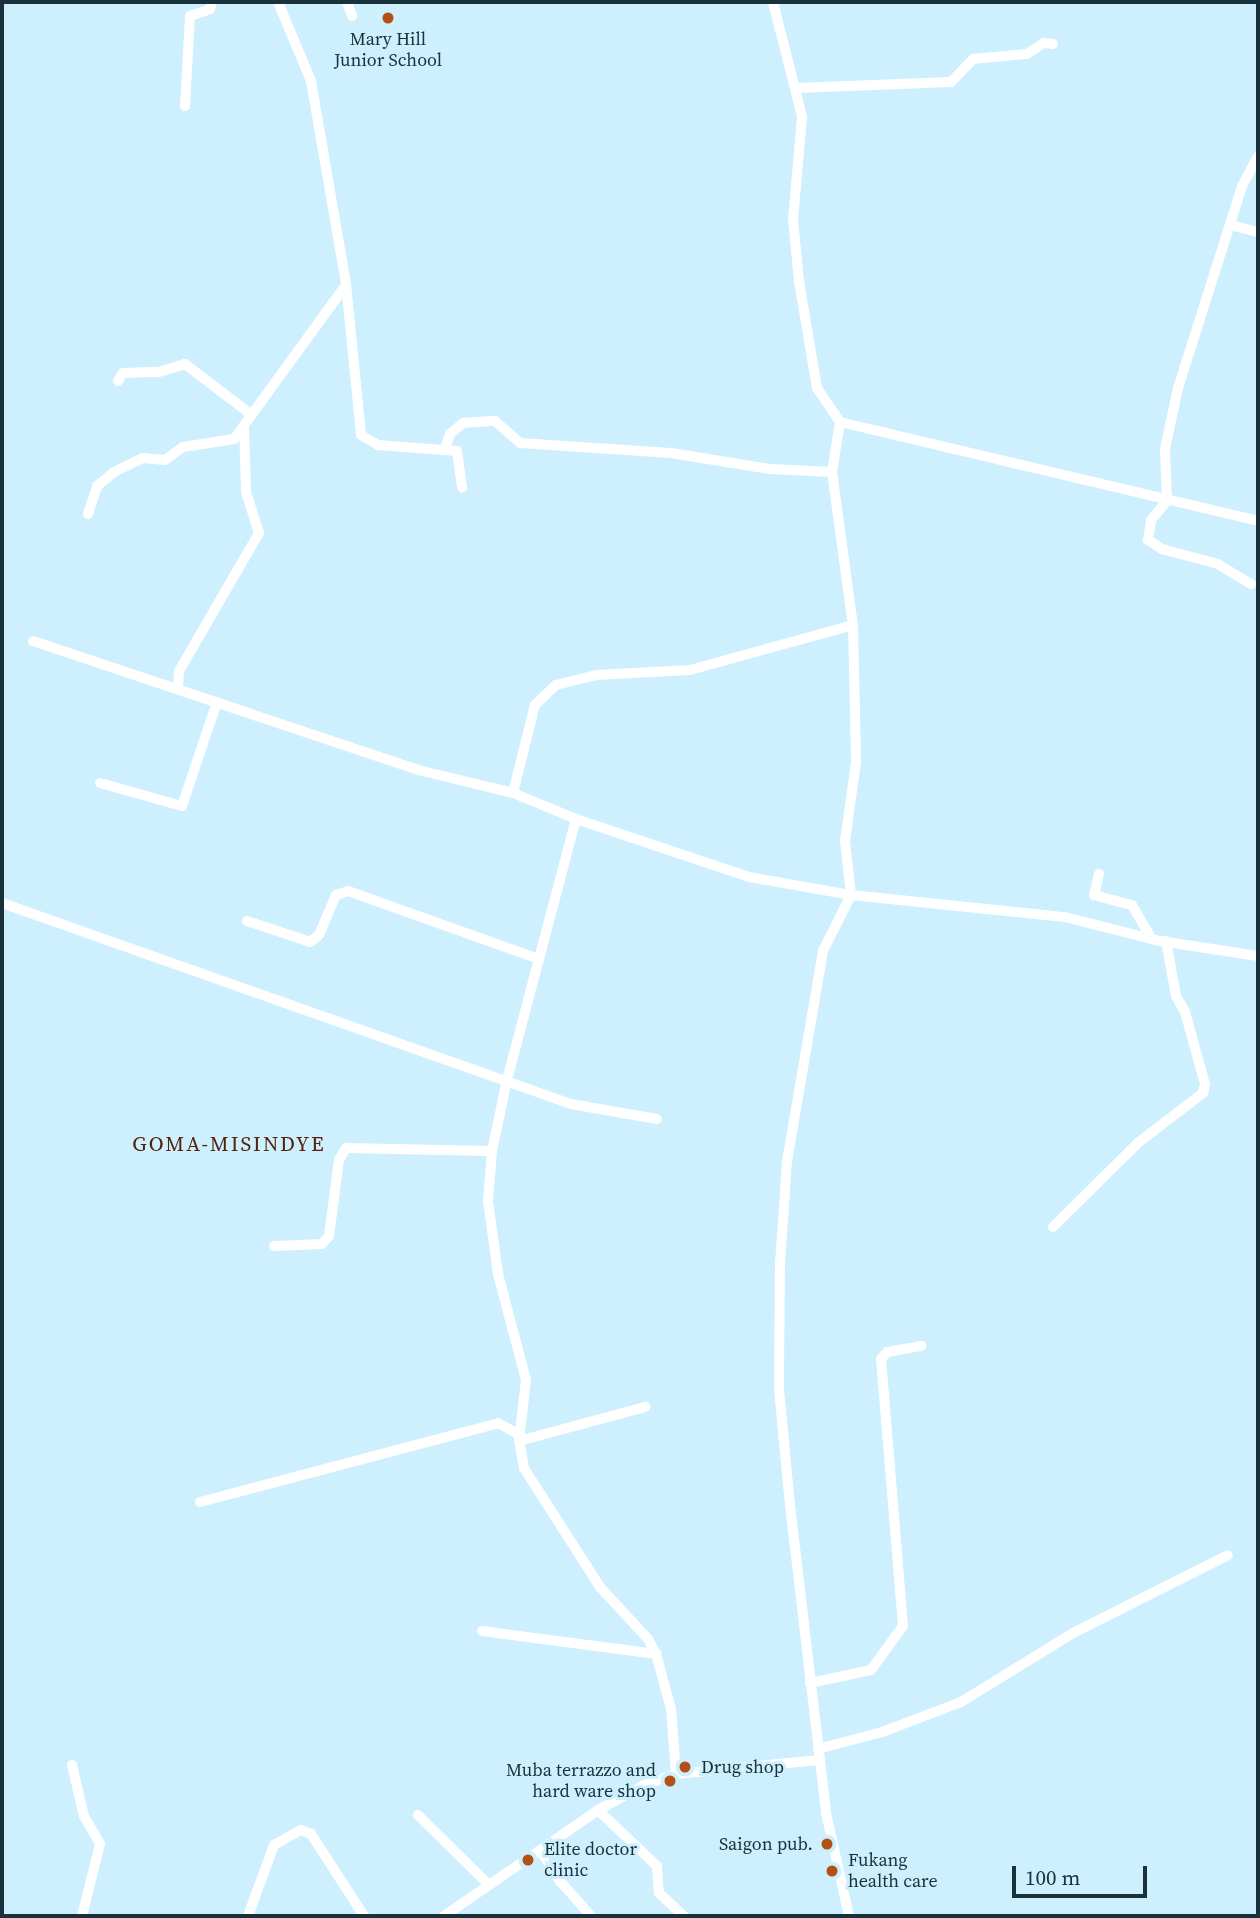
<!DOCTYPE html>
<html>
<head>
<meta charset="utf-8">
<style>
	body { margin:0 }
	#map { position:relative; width:1260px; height:1918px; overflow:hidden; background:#cdeffe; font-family:"Source Serif 4",serif }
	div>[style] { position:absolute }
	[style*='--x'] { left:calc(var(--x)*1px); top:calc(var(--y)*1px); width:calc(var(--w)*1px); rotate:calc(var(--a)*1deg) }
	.minor>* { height:10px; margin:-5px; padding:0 5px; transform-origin:5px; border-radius:5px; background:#fff }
	.dots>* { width:19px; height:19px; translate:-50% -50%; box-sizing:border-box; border:4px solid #cdeffe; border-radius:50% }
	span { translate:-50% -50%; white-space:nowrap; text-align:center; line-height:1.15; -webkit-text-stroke:6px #cdeffe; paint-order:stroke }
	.poi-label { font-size:18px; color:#19313a }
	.left { translate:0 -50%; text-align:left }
	.right { translate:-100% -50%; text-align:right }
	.quarter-label { font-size:21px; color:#522309; letter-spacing:2px }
	.frame { position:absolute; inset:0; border:4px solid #19313a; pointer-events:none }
	.scale { position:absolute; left:1012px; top:1866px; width:135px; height:32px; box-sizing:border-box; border:4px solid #19313a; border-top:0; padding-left:9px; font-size:21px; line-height:24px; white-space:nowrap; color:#19313a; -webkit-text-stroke:5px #cdeffe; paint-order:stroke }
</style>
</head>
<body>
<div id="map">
	<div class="minor">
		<div style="--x:278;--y:2;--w:86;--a:67.3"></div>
		<div style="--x:311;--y:81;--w:206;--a:80.2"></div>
		<div style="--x:346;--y:284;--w:152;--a:84.3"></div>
		<div style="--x:361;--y:435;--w:20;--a:30"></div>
		<div style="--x:378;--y:445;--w:79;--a:4.3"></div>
		<div style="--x:457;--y:451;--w:37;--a:82"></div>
		<div style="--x:347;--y:2;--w:15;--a:70"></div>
		<div style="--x:773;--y:2;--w:119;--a:75.8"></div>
		<div style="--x:802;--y:117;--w:102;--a:95"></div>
		<div style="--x:793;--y:219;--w:62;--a:84.5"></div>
		<div style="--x:799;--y:281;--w:109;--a:80.5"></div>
		<div style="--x:817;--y:388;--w:41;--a:55.9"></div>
		<div style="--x:840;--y:422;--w:51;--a:99.1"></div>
		<div style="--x:832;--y:472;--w:154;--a:82.2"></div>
		<div style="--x:853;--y:625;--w:137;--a:88.7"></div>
		<div style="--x:856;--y:762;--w:80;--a:97.9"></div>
		<div style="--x:845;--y:841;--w:54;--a:83.7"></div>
		<div style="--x:851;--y:895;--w:63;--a:116.6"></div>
		<div style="--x:823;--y:951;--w:213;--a:99.7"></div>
		<div style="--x:787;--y:1161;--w:103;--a:93.9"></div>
		<div style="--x:780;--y:1264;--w:125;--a:90.5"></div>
		<div style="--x:779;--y:1389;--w:117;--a:84.6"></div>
		<div style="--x:790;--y:1505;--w:310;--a:83.3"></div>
		<div style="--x:826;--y:1813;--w:106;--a:77.4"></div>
		<div style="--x:796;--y:88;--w:155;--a:-2.2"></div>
		<div style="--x:951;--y:82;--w:32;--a:-46"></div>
		<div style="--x:973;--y:59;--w:54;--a:-5.3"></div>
		<div style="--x:1027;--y:54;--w:20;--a:-33"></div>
		<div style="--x:1044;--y:43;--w:9;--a:6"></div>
		<div style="--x:185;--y:106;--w:90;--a:-86.8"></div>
		<div style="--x:190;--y:16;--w:21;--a:-19"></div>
		<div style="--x:210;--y:9;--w:7;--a:-74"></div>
		<div style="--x:1231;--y:225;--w:28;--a:15"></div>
		<div style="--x:118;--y:381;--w:9;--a:-58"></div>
		<div style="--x:123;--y:373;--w:36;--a:-2"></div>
		<div style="--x:159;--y:372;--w:27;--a:-17"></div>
		<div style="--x:185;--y:364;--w:84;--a:37.3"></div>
		<div style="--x:840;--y:422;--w:430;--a:13.3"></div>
		<div style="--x:445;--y:449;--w:16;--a:-72"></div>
		<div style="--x:450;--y:434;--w:17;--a:-40"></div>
		<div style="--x:463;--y:423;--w:32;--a:-4"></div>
		<div style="--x:495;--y:421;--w:33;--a:41"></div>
		<div style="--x:520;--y:443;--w:151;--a:3.8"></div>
		<div style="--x:671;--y:453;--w:100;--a:9.2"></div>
		<div style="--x:770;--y:469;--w:62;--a:2.8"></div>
		<div style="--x:88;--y:514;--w:29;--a:-72"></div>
		<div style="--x:97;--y:486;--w:22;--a:-39"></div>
		<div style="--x:114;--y:472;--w:32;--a:-26"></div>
		<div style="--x:143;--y:458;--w:22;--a:5"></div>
		<div style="--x:165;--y:460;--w:22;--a:-36"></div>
		<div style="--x:183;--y:447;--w:52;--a:-8.9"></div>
		<div style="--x:234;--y:439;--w:190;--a:-54"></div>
		<div style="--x:1251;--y:584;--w:39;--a:-149"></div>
		<div style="--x:1218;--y:564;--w:58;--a:-165"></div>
		<div style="--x:1162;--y:549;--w:17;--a:-147"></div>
		<div style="--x:1148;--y:540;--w:20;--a:-81"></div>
		<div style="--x:1151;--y:520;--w:25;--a:-50"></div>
		<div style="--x:1167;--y:501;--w:52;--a:-92.2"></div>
		<div style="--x:1165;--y:449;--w:62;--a:-78"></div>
		<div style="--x:1178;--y:388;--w:212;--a:-72.4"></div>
		<div style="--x:1242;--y:186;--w:34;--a:-62"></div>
		<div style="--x:33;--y:641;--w:406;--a:18.5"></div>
		<div style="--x:418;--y:770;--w:98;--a:13.6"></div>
		<div style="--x:513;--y:793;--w:68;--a:22.4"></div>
		<div style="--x:178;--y:688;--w:17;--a:-87"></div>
		<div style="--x:179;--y:671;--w:160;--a:-59.9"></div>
		<div style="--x:259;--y:533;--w:43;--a:-107.6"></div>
		<div style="--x:246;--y:492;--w:66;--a:-91.7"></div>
		<div style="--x:100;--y:783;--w:85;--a:15.7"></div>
		<div style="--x:182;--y:806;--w:110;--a:-71.4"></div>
		<div style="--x:513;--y:793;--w:91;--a:-76"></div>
		<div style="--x:535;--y:705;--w:29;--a:-44"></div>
		<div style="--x:556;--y:685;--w:41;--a:-14"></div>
		<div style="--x:596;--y:675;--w:94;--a:-3"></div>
		<div style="--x:690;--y:670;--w:169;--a:-15.4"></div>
		<div style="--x:1099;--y:874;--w:22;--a:103"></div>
		<div style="--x:1094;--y:895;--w:39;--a:15"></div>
		<div style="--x:1132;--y:905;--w:38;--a:60"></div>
		<div style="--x:2;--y:903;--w:603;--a:19.46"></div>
		<div style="--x:571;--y:1104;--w:87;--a:9.9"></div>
		<div style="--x:247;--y:921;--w:66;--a:18.4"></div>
		<div style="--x:310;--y:942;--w:11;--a:-38"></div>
		<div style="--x:319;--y:935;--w:43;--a:-67"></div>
		<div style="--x:336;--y:895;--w:13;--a:-18"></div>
		<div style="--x:348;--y:891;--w:203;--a:19.6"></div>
		<div style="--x:1053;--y:1227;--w:121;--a:-44.7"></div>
		<div style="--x:1139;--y:1142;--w:81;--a:-37.4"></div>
		<div style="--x:1203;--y:1093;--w:9;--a:-77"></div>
		<div style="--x:1205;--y:1084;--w:75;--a:-105.5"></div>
		<div style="--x:1185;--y:1012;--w:18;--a:-119"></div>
		<div style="--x:1176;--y:996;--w:56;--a:-100.3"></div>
		<div style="--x:274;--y:1246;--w:48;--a:-2.4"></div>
		<div style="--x:322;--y:1244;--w:11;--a:-49"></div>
		<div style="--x:329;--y:1236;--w:77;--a:-82.5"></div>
		<div style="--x:339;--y:1160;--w:14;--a:-60"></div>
		<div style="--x:346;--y:1148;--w:146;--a:1.2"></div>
		<div style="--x:519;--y:1441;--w:131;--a:-15.1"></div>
		<div style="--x:200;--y:1502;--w:308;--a:-14.8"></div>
		<div style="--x:498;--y:1423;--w:25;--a:29"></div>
		<div style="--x:482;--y:1631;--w:176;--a:7.5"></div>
		<div style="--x:810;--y:1683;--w:62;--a:-12"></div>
		<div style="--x:871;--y:1670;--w:54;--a:-54"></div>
		<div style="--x:903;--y:1626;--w:268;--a:-94.7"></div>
		<div style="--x:881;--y:1359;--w:9;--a:-49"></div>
		<div style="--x:887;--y:1352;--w:35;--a:-10"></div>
		<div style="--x:818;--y:1749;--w:66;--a:-14.9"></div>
		<div style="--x:882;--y:1732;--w:85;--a:-20.8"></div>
		<div style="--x:961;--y:1702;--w:134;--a:-31.6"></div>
		<div style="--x:1075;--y:1632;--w:171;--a:-26.7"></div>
		<div style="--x:72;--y:1765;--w:52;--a:76.8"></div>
		<div style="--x:84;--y:1816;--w:32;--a:60"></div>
		<div style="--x:100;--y:1844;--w:74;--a:104"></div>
		<div style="--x:676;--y:1774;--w:65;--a:-94.4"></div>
		<div style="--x:671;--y:1709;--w:57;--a:-105.3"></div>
		<div style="--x:656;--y:1654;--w:17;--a:-118"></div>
		<div style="--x:648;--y:1639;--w:71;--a:-132.7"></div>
		<div style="--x:600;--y:1587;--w:141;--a:-122.6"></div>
		<div style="--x:524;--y:1468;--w:27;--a:-100"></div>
		<div style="--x:519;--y:1441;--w:61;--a:-83.5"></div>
		<div style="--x:526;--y:1380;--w:110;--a:-104.8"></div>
		<div style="--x:498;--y:1274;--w:74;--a:-97.8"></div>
		<div style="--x:488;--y:1201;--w:50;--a:-85.4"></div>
		<div style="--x:492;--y:1151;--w:73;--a:-78.1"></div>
		<div style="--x:507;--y:1080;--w:270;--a:-75.2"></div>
		<div style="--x:576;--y:819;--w:182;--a:18.5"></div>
		<div style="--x:749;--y:877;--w:104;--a:10"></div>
		<div style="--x:851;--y:895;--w:215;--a:5.9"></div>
		<div style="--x:1065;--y:917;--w:98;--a:14.2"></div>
		<div style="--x:1160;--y:941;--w:99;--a:8.7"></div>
		<div style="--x:598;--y:1810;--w:81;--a:43.5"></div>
		<div style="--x:657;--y:1866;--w:27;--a:86"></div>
		<div style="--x:659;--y:1893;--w:34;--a:43"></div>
		<div style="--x:418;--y:1815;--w:98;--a:44.6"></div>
		<div style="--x:541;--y:1851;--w:36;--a:58"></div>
		<div style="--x:560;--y:1881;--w:47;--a:48.5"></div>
		<div style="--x:248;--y:1916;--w:76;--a:-69.9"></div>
		<div style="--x:274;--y:1845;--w:31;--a:-29"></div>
		<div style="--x:301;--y:1830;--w:11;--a:22"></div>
		<div style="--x:311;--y:1834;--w:98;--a:57.1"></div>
		<div style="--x:444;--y:1916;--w:187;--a:-34.5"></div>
		<div style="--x:598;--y:1810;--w:52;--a:-28.5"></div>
		<div style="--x:644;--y:1785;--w:34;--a:-19"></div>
		<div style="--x:676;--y:1774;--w:144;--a:-5.6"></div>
	</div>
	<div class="dots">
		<div style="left:388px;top:18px;background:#b25017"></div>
		<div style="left:685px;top:1767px;background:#b25017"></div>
		<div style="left:670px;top:1781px;background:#b25017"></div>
		<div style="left:827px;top:1844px;background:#b25017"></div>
		<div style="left:528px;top:1860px;background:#b25017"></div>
		<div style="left:832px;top:1871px;background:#b25017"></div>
	</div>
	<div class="poi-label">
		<span style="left:388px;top:50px">Mary Hill<br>Junior School</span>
		<span class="left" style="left:701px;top:1767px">Drug shop</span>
		<span class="right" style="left:656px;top:1781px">Muba terrazzo and<br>hard ware shop</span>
		<span class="right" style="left:813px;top:1844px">Saigon pub.</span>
		<span class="left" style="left:544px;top:1860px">Elite doctor<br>clinic</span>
		<span class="left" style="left:848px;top:1871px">Fukang<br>health care</span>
	</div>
	<div class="quarter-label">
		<span style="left:229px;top:1144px">GOMA-MISINDYE</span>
	</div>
	<div class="frame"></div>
	<div class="scale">100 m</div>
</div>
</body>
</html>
